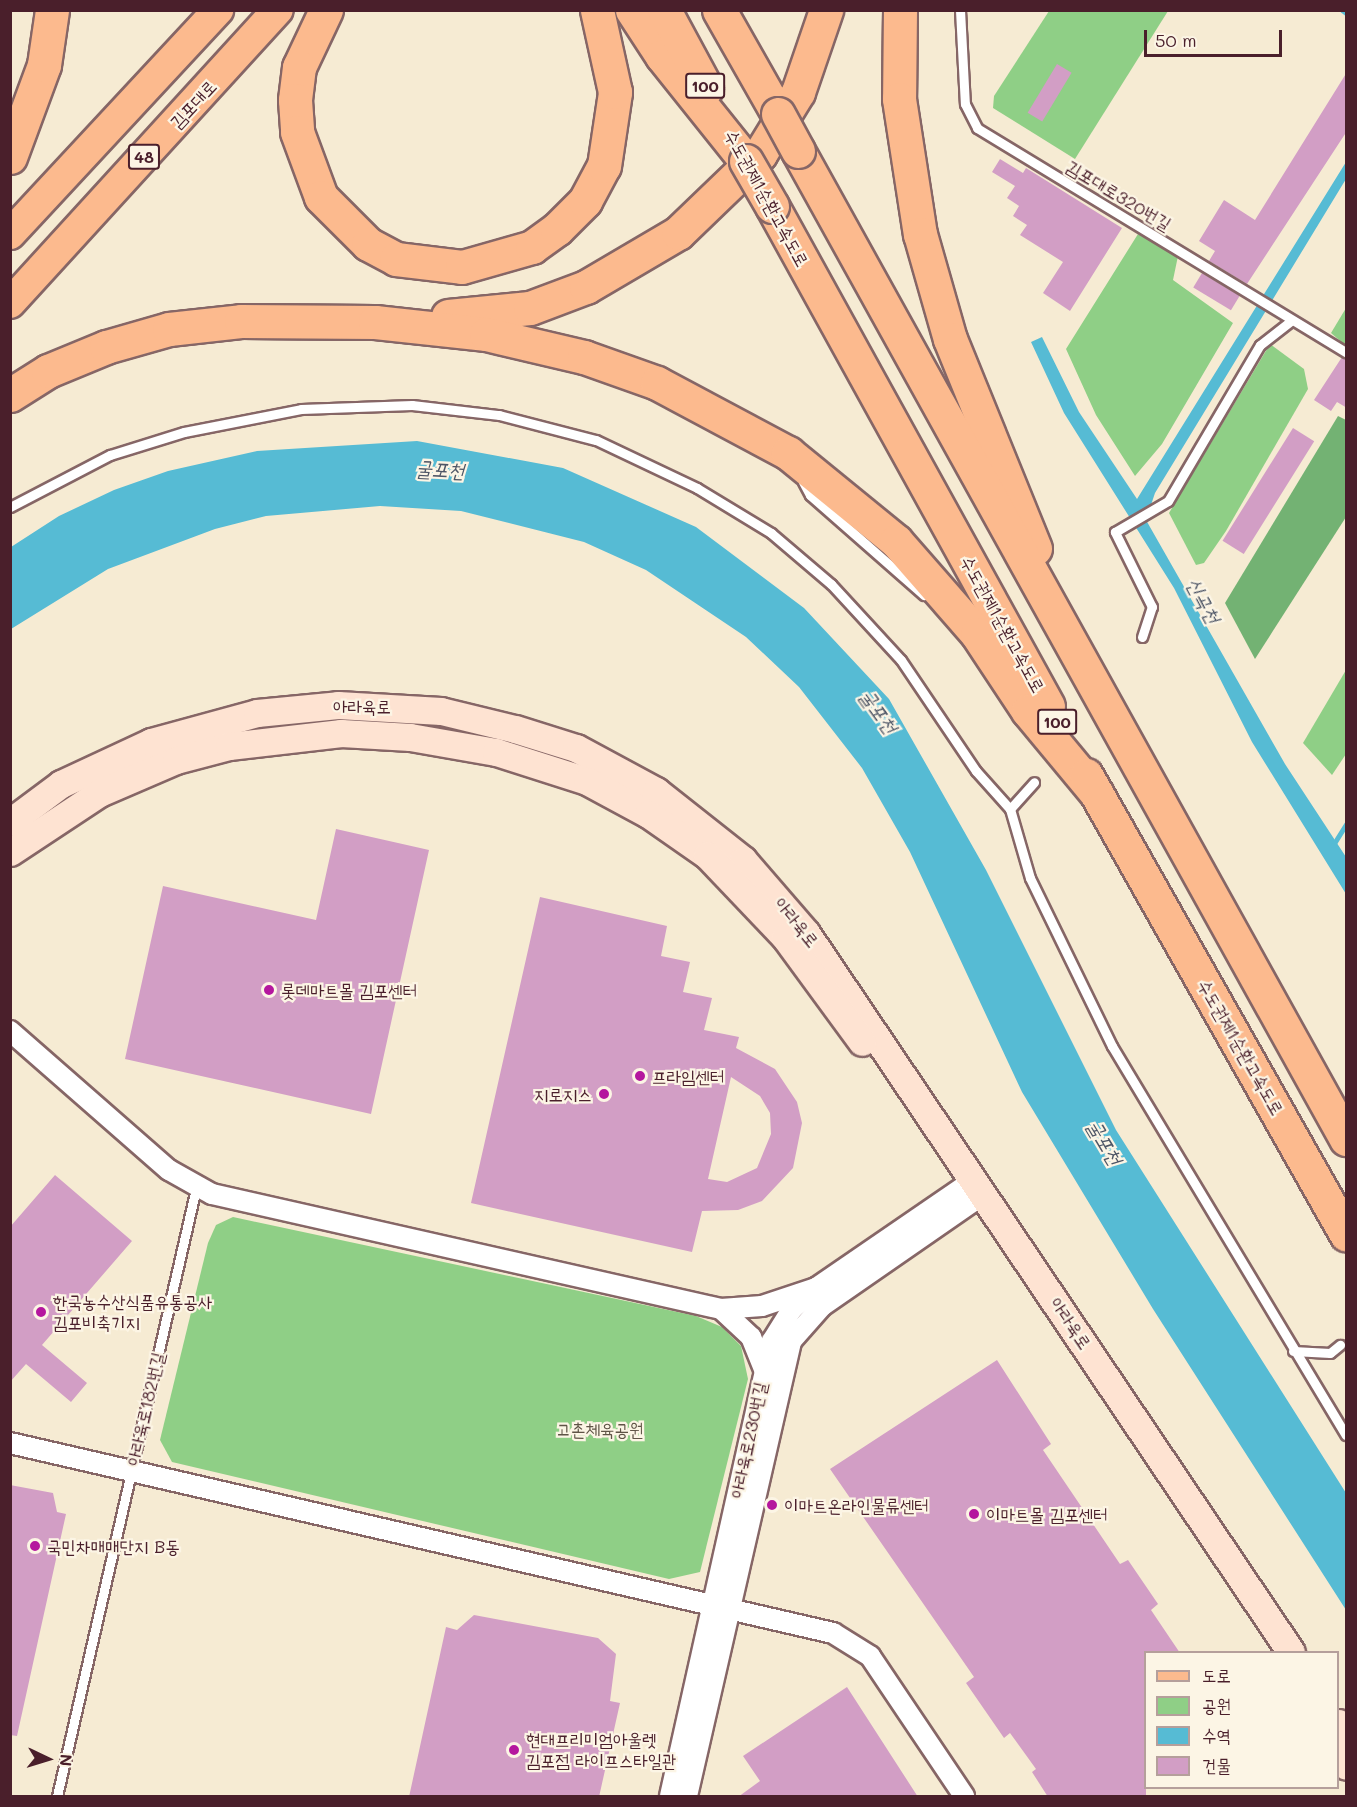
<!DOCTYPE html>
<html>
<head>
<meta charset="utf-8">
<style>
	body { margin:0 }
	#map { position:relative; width:1357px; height:1807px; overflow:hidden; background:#f6ebd3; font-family:Mali,"Poor Story",sans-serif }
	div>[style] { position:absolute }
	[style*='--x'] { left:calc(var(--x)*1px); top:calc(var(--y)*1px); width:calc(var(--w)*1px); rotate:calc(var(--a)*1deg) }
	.green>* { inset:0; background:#8fcf86 }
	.forest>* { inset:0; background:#73b273 }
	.water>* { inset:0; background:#56bbd4 }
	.stream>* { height:5px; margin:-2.5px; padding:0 2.5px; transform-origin:2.5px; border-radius:2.5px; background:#56bbd4 }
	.building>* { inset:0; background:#d29ec5; transform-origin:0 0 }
	.roads { filter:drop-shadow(2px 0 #866666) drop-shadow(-2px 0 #866666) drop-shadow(0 2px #866666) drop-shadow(0 -2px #866666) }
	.lane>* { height:9px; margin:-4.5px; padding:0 4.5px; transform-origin:4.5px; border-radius:4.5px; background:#fff }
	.street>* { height:20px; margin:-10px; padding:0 10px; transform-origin:10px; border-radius:10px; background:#fff }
	.secondary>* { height:27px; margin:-13.5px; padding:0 13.5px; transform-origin:13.5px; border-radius:13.5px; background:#fee3d2 }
	.primary>* { height:30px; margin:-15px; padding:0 15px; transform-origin:15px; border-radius:15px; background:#fcba8e }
	.highway>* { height:33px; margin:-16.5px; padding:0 16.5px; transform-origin:16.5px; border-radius:16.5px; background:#fcba8e }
	.bridges { filter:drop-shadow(2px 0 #866666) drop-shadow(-2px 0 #866666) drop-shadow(0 2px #866666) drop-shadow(0 -2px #866666) }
	.highway-bridge>* { height:33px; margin:-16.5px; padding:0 16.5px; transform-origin:16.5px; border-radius:16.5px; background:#fcba8e }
	.dots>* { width:16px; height:16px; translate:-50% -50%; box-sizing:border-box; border:3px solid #fcf5e5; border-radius:50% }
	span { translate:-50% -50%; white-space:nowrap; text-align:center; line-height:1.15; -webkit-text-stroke:4.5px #fcf5e5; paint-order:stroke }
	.shield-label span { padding:2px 4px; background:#fcf5e5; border:2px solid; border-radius:4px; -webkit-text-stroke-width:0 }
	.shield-label { font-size:16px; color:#4a1f2b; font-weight:700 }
	.street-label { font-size:18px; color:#4a1f2b }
	.poi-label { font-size:18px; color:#4a1f2b }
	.left { translate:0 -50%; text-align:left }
	.right { translate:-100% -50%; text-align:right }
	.park-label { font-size:18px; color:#5f5446 }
	.water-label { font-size:20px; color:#4e5666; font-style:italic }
	.frame { position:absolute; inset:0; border:12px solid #4a1f2b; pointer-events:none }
	.legend { position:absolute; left:1144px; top:1651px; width:195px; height:138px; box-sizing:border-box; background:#fcf5e5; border:2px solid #b59f9b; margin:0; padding:8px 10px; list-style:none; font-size:18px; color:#4a1f2b }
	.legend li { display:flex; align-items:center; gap:12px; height:30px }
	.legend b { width:30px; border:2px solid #b59f9b }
	.north { position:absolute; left:18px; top:1729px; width:60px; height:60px; -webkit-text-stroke:4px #fcf5e5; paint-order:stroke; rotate:94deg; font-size:16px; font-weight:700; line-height:24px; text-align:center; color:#4a1f2b }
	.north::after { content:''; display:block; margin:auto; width:21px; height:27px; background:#4a1f2b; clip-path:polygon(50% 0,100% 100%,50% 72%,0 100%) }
	.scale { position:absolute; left:1144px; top:30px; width:138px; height:27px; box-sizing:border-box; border:3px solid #4a1f2b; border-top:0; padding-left:8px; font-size:18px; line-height:21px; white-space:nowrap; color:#4a1f2b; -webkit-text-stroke:4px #fcf5e5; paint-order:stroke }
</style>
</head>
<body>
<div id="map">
	<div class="green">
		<div style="clip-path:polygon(1049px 11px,1168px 11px,1075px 159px,993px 108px,994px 96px)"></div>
		<div style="clip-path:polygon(1138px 234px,1178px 256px,1173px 280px,1233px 323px,1162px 444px,1135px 476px,1096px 415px,1066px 349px)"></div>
		<div style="clip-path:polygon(1346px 308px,1346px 346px,1331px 333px)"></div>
		<div style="clip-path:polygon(1270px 344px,1304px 369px,1308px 389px,1226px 531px,1204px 563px,1196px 565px,1169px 513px)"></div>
		<div style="clip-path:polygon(1346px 670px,1346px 754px,1332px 775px,1303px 743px)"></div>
		<div style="clip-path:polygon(233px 1217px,696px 1316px,722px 1327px,741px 1346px,748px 1379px,700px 1572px,669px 1579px,172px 1462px,160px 1440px,208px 1243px,216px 1225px)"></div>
	</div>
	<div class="forest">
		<div style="clip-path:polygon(1338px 416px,1346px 420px,1346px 517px,1255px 659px,1225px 603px)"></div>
	</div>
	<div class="water">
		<div style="clip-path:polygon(1346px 162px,1346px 179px,1155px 493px,1146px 520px,1285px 764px,1346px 857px,1346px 894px,1252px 742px,1174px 588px,1064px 413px,1031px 342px,1042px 337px,1079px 412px,1137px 499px)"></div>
		<div style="clip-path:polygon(417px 441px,563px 468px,696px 527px,804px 608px,889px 699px,986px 870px,1116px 1130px,1346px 1493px,1346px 1610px,1153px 1309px,1022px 1092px,910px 852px,862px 768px,799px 687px,746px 637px,646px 570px,584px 542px,461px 511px,380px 506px,266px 516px,215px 529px,108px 569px,11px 629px,11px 547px,59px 516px,114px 490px,168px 471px,257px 451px)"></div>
	</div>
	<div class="stream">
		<div style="--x:1342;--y:10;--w:5;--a:37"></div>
		<div style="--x:1333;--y:845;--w:25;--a:-58"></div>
	</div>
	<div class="building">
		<div style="left:1057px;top:64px;width:17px;height:57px;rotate:31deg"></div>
		<div style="clip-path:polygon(1347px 72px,1347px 131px,1247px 284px,1209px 261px,1215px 251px,1199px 241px,1224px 200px,1255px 220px)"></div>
		<div style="clip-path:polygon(1000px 159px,1023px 173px,1026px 168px,1122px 228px,1070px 311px,1043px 293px,1063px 262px,1020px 235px,1027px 225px,1013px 216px,1019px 206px,1007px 198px,1015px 186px,992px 172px)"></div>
		<div style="left:1202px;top:273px;width:44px;height:17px;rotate:31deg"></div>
		<div style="clip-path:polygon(1342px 357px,1347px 359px,1347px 408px,1337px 402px,1331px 411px,1314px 400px)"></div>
		<div style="left:1293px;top:428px;width:25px;height:133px;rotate:32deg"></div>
		<div style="clip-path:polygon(336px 829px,429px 850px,371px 1114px,125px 1059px,163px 886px,316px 920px)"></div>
		<div style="clip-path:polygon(evenodd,540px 897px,667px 926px,661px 956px,690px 962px,683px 992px,712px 998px,704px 1030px,739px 1037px,736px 1048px,775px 1069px,797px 1102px,802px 1123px,793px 1168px,762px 1201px,738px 1210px,702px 1211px,692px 1252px,471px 1203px,540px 897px,731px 1077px,760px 1096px,770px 1113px,771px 1134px,757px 1168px,727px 1182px,708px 1179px,731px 1077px)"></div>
		<div style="clip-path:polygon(55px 1175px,132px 1241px,42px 1345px,87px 1383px,71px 1402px,26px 1364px,10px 1382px,10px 1227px)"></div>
		<div style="clip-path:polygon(997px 1360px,1051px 1444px,1043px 1450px,1120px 1564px,1128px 1560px,1158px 1604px,1151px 1610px,1180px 1653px,1146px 1653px,1146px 1797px,1048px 1797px,1032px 1772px,1036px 1769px,1010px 1733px,1004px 1738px,966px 1683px,974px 1677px,830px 1469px)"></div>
		<div style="clip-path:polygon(10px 1485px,53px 1493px,57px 1512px,66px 1514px,17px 1736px,10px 1735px)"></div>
		<div style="clip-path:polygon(474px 1615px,598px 1638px,616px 1654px,610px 1701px,620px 1703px,599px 1797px,409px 1797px,446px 1627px,457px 1630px)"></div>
		<div style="clip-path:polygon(847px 1687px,918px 1797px,738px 1797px,760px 1781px,743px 1756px)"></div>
	</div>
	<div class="roads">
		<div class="lane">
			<div style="--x:960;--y:10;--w:94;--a:87"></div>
			<div style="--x:965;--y:104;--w:27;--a:63"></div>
			<div style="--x:977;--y:128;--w:432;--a:31.3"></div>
			<div style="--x:803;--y:482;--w:15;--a:62"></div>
			<div style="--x:810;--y:495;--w:152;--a:41.3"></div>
			<div style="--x:10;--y:507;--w:113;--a:-27.5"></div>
			<div style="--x:110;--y:455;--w:77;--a:-17.3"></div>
			<div style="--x:184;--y:432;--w:119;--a:-11.1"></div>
			<div style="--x:301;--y:409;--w:111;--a:-2.1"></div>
			<div style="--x:412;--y:405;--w:88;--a:6.6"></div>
			<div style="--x:499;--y:415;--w:100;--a:14.5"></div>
			<div style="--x:596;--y:440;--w:112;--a:25.4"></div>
			<div style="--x:697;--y:488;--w:87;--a:31.3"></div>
			<div style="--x:771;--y:533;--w:79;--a:40.4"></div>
			<div style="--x:831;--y:584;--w:103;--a:47.4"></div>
			<div style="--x:901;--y:660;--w:134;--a:56"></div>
			<div style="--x:976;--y:771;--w:51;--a:48.2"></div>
			<div style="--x:1010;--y:809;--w:72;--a:73.8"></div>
			<div style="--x:1030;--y:878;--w:187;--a:64"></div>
			<div style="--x:1112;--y:1046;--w:454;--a:59"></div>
			<div style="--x:1142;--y:637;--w:32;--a:-72"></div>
			<div style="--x:1152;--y:607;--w:84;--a:-116.3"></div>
			<div style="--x:1115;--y:532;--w:61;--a:-30.3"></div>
			<div style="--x:1168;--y:501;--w:181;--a:-59.5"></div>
			<div style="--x:1260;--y:345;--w:39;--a:-38"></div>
			<div style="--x:1010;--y:809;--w:36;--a:-48"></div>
			<div style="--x:1293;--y:1351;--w:37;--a:3"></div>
			<div style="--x:1330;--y:1353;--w:13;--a:-39"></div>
			<div style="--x:57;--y:1796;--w:624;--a:-77.12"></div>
		</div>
		<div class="street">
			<div style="--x:10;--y:1031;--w:211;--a:41.2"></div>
			<div style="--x:169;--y:1170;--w:49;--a:29.2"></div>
			<div style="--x:212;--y:1194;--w:522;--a:12.73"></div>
			<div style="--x:721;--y:1309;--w:41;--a:-4.2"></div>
			<div style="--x:762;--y:1306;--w:57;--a:-18.4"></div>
			<div style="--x:721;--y:1309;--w:41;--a:43"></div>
			<div style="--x:751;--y:1337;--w:35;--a:68"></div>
			<div style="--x:10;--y:1443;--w:845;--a:13"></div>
			<div style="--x:833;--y:1633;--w:44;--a:31.9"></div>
			<div style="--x:870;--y:1656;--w:169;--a:56.1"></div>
			<div style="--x:670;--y:1796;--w:466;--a:-77.4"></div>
			<div style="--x:772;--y:1341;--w:38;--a:-58"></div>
			<div style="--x:792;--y:1309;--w:32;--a:-41"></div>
			<div style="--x:816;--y:1288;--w:193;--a:-34.4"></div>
			<div style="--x:687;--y:1796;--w:467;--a:-77.1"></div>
			<div style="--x:791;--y:1341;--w:47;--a:-48.5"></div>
			<div style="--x:822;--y:1306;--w:198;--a:-34.7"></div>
		</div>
		<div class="secondary">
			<div style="--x:10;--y:822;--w:64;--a:-36.7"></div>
			<div style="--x:61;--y:784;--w:99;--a:-25"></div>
			<div style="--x:151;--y:742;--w:110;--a:-15.3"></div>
			<div style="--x:257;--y:713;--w:81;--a:-5.6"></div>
			<div style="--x:338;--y:705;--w:103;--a:3.3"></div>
			<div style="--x:441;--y:711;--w:76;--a:13.7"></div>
			<div style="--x:515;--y:729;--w:64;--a:17.3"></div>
			<div style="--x:576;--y:748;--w:91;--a:28.3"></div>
			<div style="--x:656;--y:791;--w:111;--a:38.4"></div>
			<div style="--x:743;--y:860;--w:96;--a:49.2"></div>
			<div style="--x:806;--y:933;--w:867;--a:56"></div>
			<div style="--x:10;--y:852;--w:107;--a:-33.5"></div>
			<div style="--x:99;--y:793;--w:84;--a:-23.2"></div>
			<div style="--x:176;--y:760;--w:55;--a:-14.8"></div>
			<div style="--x:229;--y:746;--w:113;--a:-6.6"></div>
			<div style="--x:341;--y:733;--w:69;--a:3.3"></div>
			<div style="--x:410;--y:737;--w:87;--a:9.9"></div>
			<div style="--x:496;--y:752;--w:96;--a:17.7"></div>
			<div style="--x:587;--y:781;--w:69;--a:28.4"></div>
			<div style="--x:648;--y:814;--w:72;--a:34.8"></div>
			<div style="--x:707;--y:855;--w:113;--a:46.4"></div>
			<div style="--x:785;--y:937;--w:130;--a:53.7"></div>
			<div style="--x:1338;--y:1723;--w:15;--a:58"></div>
			<div style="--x:1338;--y:1753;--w:15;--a:58"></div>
		</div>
		<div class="primary">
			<div style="--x:10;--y:234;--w:306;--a:-47.1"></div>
			<div style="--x:10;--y:303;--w:397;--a:-47.6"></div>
		</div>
		<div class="highway">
			<div style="--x:326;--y:10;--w:63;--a:115.3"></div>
			<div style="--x:299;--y:67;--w:33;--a:97"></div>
			<div style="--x:295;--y:100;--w:32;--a:86"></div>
			<div style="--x:297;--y:132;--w:69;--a:69.7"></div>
			<div style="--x:321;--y:197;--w:66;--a:45"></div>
			<div style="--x:368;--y:244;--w:32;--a:28"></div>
			<div style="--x:396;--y:259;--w:66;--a:6.9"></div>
			<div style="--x:462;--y:267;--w:73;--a:-15.9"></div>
			<div style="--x:532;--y:247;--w:31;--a:-36"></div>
			<div style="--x:557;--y:229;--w:40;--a:-45"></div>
			<div style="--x:585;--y:201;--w:40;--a:-62"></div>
			<div style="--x:604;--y:166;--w:75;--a:-81.5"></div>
			<div style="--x:615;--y:92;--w:84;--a:-102.4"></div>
			<div style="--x:632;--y:10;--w:55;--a:56.9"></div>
			<div style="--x:662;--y:56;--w:134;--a:51.3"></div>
			<div style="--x:664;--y:10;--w:89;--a:61.7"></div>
			<div style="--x:719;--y:10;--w:120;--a:60.4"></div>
			<div style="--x:900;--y:10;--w:89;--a:90.6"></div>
			<div style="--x:899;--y:99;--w:137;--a:81.2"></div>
			<div style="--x:920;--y:234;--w:109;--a:74.1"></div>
			<div style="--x:950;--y:339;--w:226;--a:67.9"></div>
			<div style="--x:798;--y:151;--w:1130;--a:60.98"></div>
			<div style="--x:10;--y:157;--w:98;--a:-69.7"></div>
			<div style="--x:44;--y:65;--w:56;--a:-81.7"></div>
			<div style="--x:772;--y:206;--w:571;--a:61.1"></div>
			<div style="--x:448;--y:316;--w:82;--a:-5.6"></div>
			<div style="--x:530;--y:308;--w:60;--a:-20.6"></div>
			<div style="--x:586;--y:287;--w:107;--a:-30.4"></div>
			<div style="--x:678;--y:233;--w:114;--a:-43.9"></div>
			<div style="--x:760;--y:154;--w:73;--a:-58.5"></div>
			<div style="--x:798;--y:92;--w:87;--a:-71.1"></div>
			<div style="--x:10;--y:395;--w:45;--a:-32.3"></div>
			<div style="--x:48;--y:371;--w:63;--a:-22.5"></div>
			<div style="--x:106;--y:347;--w:66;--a:-15.9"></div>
			<div style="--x:169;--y:329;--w:72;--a:-6.3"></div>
			<div style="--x:241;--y:321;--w:134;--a:0.4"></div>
			<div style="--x:375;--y:322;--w:112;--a:6.2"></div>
			<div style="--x:486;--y:334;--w:101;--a:13.2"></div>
			<div style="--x:584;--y:357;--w:77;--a:19.6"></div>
			<div style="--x:657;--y:383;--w:149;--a:28.1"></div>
			<div style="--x:788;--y:453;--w:139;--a:39.2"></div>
			<div style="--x:896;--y:541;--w:123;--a:48.9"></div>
			<div style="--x:977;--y:634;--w:92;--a:56.5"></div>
			<div style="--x:1028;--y:711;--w:107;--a:50.3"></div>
			<div style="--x:1086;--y:775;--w:528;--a:60.47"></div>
		</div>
	</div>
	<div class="bridges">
		<div class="highway-bridge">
			<div style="--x:778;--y:114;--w:42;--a:61.6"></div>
			<div style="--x:746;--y:161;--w:52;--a:60"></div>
		</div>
	</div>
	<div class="dots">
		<div style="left:269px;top:990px;background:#b5179e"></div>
		<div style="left:640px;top:1076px;background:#b5179e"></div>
		<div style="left:604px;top:1094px;background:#b5179e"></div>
		<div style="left:41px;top:1312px;background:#b5179e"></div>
		<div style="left:772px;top:1505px;background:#b5179e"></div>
		<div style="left:974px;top:1514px;background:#b5179e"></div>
		<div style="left:35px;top:1546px;background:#b5179e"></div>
		<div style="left:514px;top:1750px;background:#b5179e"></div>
	</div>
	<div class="shield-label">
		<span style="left:705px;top:86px">100</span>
		<span style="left:144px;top:157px">48</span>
		<span style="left:1057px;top:722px">100</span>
	</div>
	<div class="street-label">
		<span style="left:193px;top:104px;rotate:-47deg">김포대로</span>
		<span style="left:1119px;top:195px;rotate:31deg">김포대로320번길</span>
		<span style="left:767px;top:198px;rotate:61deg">수도권제1순환고속도로</span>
		<span style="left:1003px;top:624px;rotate:61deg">수도권제1순환고속도로</span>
		<span style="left:362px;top:706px">아라육로</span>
		<span style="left:797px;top:922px;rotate:51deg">아라육로</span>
		<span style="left:1241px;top:1047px;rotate:60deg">수도권제1순환고속도로</span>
		<span style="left:1071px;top:1323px;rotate:56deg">아라육로</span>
		<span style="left:145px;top:1409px;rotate:-77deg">아라육로182번길</span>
		<span style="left:748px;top:1440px;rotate:-78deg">아라육로230번길</span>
	</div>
	<div class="poi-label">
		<span class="left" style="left:281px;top:990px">롯데마트몰 김포센터</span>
		<span class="left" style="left:652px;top:1076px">프라임센터</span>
		<span class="right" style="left:592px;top:1094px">지로지스</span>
		<span class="left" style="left:53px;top:1312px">한국농수산식품유통공사<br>김포비축기지</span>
		<span class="left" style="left:784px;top:1505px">이마트온라인물류센터</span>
		<span class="left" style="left:986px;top:1514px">이마트몰 김포센터</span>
		<span class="left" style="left:47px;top:1546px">국민차매매단지 B동</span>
		<span class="left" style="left:526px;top:1750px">현대프리미엄아울렛<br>김포점 라이프스타일관</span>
	</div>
	<div class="park-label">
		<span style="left:600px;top:1429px">고촌체육공원</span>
	</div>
	<div class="water-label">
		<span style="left:440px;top:469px;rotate:3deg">굴포천</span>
		<span style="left:1204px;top:600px;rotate:62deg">신곡천</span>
		<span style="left:879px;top:711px;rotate:54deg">굴포천</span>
		<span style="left:1105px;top:1142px;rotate:59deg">굴포천</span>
	</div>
	<div class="frame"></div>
	<ul class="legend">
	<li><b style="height:8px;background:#fcba8e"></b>도로</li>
	<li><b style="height:16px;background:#8fcf86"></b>공원</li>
	<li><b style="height:16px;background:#56bbd4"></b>수역</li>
	<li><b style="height:16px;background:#d29ec5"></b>건물</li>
	</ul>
	<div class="north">N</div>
	<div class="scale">50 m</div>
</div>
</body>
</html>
